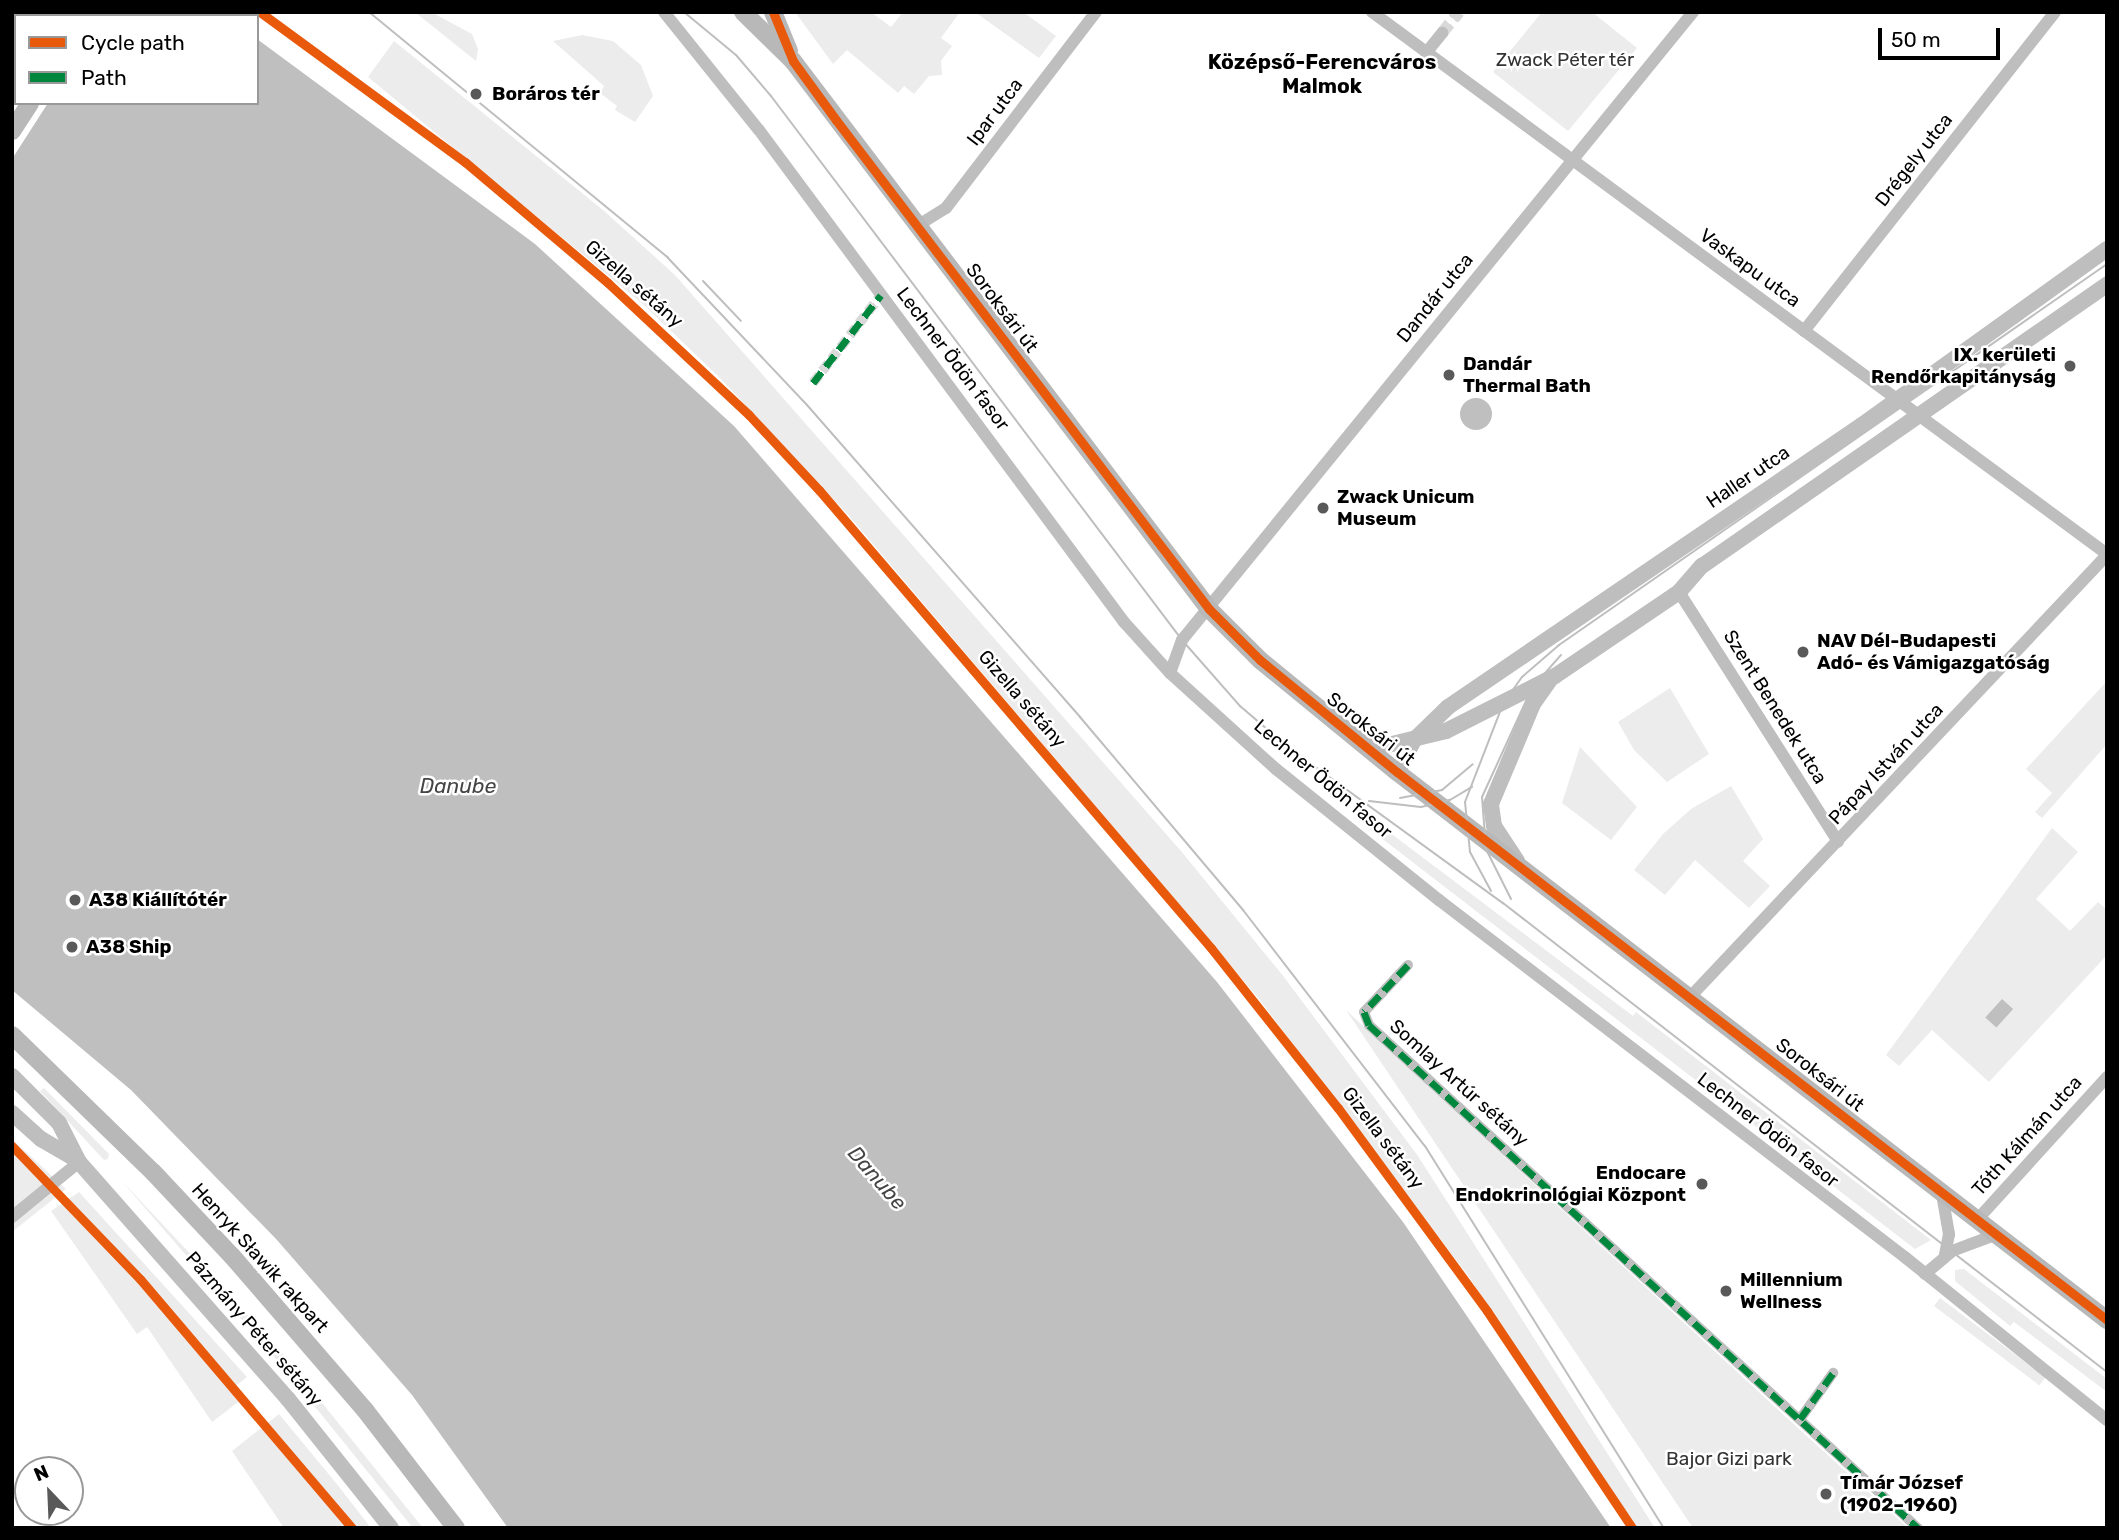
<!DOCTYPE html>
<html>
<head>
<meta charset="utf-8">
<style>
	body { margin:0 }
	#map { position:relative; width:2119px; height:1540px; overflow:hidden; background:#fff; font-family:Rubik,sans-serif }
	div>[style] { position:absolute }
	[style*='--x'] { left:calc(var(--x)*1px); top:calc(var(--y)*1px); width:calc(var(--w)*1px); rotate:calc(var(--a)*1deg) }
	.green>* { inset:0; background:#ececec; transform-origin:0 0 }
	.water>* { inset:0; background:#bfbfbf; transform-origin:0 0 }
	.round { border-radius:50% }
	.pier>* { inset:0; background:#fff }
	.pedestrian-tunnel>* { height:10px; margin-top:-5px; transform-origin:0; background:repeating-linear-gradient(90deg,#d9d9d9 0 10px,transparent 0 15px) }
	.minor-tunnel>* { height:12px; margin-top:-6px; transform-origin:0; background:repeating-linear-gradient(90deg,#d9d9d9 0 12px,transparent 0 18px) }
	.pedestrian>* { height:10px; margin:-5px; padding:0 5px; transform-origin:5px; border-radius:5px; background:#bebebe }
	.minor>* { height:12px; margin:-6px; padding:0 6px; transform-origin:6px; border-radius:6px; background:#bebebe }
	.tertiary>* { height:16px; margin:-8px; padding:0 8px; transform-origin:8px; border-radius:8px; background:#bebebe }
	.secondary>* { height:18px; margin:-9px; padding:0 9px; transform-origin:9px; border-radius:9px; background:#b8b8b8 }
	.tram>* { height:2px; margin:-1px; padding:0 1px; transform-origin:1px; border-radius:1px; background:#bebebe }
	.quiet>* { height:7px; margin-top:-3.5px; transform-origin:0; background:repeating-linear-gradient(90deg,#00873e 0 14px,transparent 0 21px) }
	.cycleway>* { height:9px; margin:-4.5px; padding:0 4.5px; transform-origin:4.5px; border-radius:4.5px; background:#e8590c }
	.dots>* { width:19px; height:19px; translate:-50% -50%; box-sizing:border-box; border:4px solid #fff; border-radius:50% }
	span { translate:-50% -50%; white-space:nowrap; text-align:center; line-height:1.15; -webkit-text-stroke:5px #fff; paint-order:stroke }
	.park-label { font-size:19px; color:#333 }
	.poi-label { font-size:19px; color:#000; font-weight:700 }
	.left { translate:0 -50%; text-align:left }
	.right { translate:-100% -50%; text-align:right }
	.street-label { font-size:19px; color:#000 }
	.neighbourhood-label { font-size:21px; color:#000; font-weight:700 }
	.water-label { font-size:21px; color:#444; font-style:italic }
	.frame { position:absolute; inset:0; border:14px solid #000; pointer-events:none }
	.legend { position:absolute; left:14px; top:14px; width:245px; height:91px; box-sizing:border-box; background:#fff; border:2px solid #999; margin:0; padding:9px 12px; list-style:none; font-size:21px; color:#000 }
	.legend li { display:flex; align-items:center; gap:14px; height:35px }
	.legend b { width:35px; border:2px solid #999 }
	.north { position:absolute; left:14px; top:1456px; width:70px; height:70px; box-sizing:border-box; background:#fff; border:2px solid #999; border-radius:50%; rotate:337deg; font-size:19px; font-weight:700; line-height:28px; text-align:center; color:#000 }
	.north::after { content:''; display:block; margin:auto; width:24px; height:32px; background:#595959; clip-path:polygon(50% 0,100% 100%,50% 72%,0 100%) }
	.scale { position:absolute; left:1878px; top:28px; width:122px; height:32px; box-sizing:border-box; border:4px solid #000; border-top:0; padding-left:9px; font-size:21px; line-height:24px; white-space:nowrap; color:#000; -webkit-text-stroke:5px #fff; paint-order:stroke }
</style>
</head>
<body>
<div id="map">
	<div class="green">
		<div style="clip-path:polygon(431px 12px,472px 34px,478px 49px,476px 61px,416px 13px)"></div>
		<div style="clip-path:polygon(795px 12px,871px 12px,891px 27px,903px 12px,960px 12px,941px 38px,952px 46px,941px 61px,942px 75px,929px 76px,914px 94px,904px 86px,898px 93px,847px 50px,833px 64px)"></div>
		<div style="clip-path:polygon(975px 12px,1023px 12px,1056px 36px,1039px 58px)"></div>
		<div style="clip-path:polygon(1542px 12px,1592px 12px,1637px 48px,1568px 131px,1493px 72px)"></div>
		<div style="clip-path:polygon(582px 35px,613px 41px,641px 65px,653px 96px,635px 122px,615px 110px,617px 106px,600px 93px,604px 86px,553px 41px)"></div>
		<div style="clip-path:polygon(394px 41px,603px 210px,675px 275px,1181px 851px,1284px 977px,1418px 1156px,1655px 1528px,1636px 1528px,1469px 1277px,1259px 999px,850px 517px,721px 379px,645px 306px,368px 77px)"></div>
		<div style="clip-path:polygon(2107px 681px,2107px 744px,2042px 818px,2035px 812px,2052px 793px,2026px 769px)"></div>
		<div style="clip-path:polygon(1670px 688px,1709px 754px,1667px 782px,1634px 750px,1618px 722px)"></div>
		<div style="clip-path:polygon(1580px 747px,1637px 807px,1611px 840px,1562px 803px)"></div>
		<div style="clip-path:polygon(1731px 786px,1763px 839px,1743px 861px,1770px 886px,1749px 908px,1695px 860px,1665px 895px,1634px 870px,1663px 834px,1691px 809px)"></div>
		<div style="clip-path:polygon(1373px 820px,1633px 1016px,1636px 1012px,1931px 1240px,1915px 1249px,1367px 827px)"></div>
		<div style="clip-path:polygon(2052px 828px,2078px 852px,2036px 899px,2070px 931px,2098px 902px,2107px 910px,2107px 955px,1989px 1082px,1932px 1030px,1899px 1066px,1886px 1055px)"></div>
		<div style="clip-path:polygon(1346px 1010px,1787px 1418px,1908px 1528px,1693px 1528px)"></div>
		<div style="clip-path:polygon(44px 1088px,109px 1154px,108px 1159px,104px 1160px,40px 1091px)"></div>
		<div style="clip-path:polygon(12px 1139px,66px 1189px,12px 1232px)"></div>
		<div style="clip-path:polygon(120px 1179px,273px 1342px,423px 1528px,413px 1528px,287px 1372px)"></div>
		<div style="clip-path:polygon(79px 1192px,247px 1377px,232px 1389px,241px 1400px,212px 1422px,147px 1327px,137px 1334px,51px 1211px)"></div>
		<div style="clip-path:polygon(1964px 1269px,2107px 1379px,2107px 1392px,2014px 1322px,2010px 1326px,1955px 1281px,1955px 1270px)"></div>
		<div style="left:1940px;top:1298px;width:132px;height:10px;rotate:37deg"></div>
		<div style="clip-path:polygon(279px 1414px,336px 1483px,371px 1528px,284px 1528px,232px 1451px)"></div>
	</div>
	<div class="water">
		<div style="clip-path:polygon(12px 12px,221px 12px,226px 16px,16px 16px,16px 103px,257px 103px,257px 39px,535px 244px,734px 426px,1217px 982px,1403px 1222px,1611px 1528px,508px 1528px,412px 1395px,277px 1240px,131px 1090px,12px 990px)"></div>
		<div class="round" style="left:1460px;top:398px;width:32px;height:32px"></div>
		<div style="left:2002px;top:999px;width:15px;height:25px;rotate:42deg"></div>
	</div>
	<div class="pier">
		<div style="clip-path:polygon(16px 32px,16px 103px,48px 103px,12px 159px)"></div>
	</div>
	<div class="pedestrian-tunnel">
		<div style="--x:813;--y:383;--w:111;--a:-52.3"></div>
	</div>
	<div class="minor-tunnel">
		<div style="--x:1442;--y:33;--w:27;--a:-51"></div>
	</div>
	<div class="pedestrian">
		<div style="--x:1408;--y:965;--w:64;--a:133.1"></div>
		<div style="--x:1364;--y:1012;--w:14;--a:69"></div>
		<div style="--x:1369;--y:1025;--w:745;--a:42.5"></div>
		<div style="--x:1800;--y:1419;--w:57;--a:-54.3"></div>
	</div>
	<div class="minor">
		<div style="--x:664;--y:12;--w:151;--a:51.2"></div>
		<div style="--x:759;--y:130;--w:613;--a:53.43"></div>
		<div style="--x:1124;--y:622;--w:69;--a:48"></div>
		<div style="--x:1170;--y:673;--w:143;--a:42.2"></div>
		<div style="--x:1276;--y:769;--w:209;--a:38.8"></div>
		<div style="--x:1439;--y:900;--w:588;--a:37.47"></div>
		<div style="--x:1906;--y:1258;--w:258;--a:38.9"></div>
		<div style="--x:1372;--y:12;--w:913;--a:36.41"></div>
		<div style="--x:1426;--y:53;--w:26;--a:-51"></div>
		<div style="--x:917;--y:226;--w:34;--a:-32"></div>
		<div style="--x:946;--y:208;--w:247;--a:-52.6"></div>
		<div style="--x:1804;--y:331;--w:406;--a:-51.8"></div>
		<div style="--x:1679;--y:592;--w:296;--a:57.5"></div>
		<div style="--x:1170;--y:673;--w:35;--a:-70"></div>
		<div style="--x:1182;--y:640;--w:810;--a:-50.86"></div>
		<div style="--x:1691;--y:996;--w:606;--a:-46.67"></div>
		<div style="--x:1942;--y:1194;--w:41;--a:80.1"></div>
		<div style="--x:1949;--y:1234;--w:21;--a:101"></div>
		<div style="--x:12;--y:1217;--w:87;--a:-39.4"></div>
		<div style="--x:1976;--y:1221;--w:195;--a:-47.7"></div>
		<div style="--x:1925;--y:1274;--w:35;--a:-40"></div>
		<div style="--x:1952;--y:1251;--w:46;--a:-20.4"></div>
	</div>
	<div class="tertiary">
		<div style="--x:1362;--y:744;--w:26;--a:2"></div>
		<div style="--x:1388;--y:745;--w:60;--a:-13.6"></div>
		<div style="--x:1446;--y:731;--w:122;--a:-26.8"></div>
		<div style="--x:1555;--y:676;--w:150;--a:-34.1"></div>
		<div style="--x:1679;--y:592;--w:35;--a:-49"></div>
		<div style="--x:1702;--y:566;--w:494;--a:-34.8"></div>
		<div style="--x:1397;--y:772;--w:36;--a:-62"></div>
		<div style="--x:1414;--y:740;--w:47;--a:-44.1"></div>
		<div style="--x:1448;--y:707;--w:501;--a:-34.26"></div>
		<div style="--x:1862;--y:425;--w:302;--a:-35.7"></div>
		<div style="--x:1517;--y:861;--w:42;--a:-123.3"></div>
		<div style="--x:1494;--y:826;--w:22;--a:-98"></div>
		<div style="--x:1491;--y:804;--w:108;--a:-67.2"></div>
		<div style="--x:1533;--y:704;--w:28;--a:-55"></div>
		<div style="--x:12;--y:1076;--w:66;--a:45"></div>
		<div style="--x:59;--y:1123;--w:44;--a:62.9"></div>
		<div style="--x:79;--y:1162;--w:316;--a:48.6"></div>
		<div style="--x:288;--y:1399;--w:165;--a:51.4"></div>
		<div style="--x:12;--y:1113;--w:39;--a:42"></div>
		<div style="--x:41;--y:1139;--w:42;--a:30.3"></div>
	</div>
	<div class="secondary">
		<div style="--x:743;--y:12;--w:70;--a:44.4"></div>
		<div style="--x:793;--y:61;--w:688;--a:52.8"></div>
		<div style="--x:1209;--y:609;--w:72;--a:45"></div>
		<div style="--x:1260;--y:660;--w:177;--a:39.3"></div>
		<div style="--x:1397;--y:772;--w:897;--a:37.66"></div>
		<div style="--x:773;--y:12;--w:42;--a:67.7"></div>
		<div style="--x:45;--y:16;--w:4;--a:-63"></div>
		<div style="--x:86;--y:16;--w:4;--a:-63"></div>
		<div style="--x:12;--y:68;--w:6;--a:-51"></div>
		<div style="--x:12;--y:131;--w:33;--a:-57"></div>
		<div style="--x:12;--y:1035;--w:197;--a:44.2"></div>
		<div style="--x:153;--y:1172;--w:115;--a:46.8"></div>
		<div style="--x:232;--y:1256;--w:203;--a:49.2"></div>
		<div style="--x:365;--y:1410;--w:149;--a:52.4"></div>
	</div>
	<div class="tram">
		<div style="--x:369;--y:12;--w:387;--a:39.4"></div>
		<div style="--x:668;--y:258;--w:202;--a:46.6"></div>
		<div style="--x:807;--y:405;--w:415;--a:48.8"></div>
		<div style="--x:1080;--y:717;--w:253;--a:49.8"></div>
		<div style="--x:1243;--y:910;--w:298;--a:52.4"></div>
		<div style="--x:1425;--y:1146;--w:451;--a:58"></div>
		<div style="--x:684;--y:12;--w:67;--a:39.6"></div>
		<div style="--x:736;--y:55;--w:54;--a:49.5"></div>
		<div style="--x:771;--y:96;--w:682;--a:52.93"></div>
		<div style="--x:1182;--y:640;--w:88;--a:48.7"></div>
		<div style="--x:1240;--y:706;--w:63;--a:40.5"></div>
		<div style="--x:1288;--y:747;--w:266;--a:36"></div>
		<div style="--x:1503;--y:903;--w:765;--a:37.83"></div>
		<div style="--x:69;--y:16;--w:4;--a:-63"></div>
		<div style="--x:12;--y:93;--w:7;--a:-56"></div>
		<div style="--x:703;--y:281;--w:55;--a:46.5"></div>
		<div style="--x:1400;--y:798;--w:43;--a:-10.8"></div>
		<div style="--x:1442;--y:790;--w:40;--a:-40"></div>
		<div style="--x:1369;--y:801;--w:52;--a:6.6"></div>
		<div style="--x:1421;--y:807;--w:30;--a:-14"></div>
		<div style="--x:1450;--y:800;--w:26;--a:-31"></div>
		<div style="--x:1491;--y:891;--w:44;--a:-118.3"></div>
		<div style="--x:1470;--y:852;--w:50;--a:-95.7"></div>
		<div style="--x:1465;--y:802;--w:105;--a:-68.8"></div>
		<div style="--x:1503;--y:704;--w:33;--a:-55"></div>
		<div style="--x:1522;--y:677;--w:49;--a:-40.9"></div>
		<div style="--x:1559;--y:645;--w:667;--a:-34.81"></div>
		<div style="--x:1511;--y:899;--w:56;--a:-116.6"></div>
		<div style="--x:1486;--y:849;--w:52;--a:-94.4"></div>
		<div style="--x:1482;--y:797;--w:120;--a:-65.4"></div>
		<div style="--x:1532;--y:688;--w:44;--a:-48.7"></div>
	</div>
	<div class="quiet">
		<div style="--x:813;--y:383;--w:111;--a:-52.3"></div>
		<div style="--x:1408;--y:965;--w:64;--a:133.1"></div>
		<div style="--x:1364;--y:1012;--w:14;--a:69"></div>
		<div style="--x:1369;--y:1025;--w:745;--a:42.5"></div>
		<div style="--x:1800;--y:1419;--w:57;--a:-54.3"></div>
	</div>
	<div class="cycleway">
		<div style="--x:260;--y:12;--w:254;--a:36.2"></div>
		<div style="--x:465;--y:162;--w:187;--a:40.2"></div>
		<div style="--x:608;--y:283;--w:193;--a:43.1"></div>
		<div style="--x:749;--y:415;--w:103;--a:47"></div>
		<div style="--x:819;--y:490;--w:603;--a:49.44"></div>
		<div style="--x:1211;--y:948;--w:204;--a:51.6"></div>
		<div style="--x:1338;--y:1108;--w:252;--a:53.7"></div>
		<div style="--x:1487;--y:1311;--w:261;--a:56.2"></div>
		<div style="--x:773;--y:12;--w:53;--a:67.8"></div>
		<div style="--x:793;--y:61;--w:73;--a:53.9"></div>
		<div style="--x:836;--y:120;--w:615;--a:52.66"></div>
		<div style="--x:1209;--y:609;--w:72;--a:45"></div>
		<div style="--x:1260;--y:660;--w:177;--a:39.3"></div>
		<div style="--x:1397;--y:772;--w:897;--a:37.66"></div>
		<div style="--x:12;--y:1146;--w:185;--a:46.1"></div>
		<div style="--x:140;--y:1279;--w:327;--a:49.6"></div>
	</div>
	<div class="dots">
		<div style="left:476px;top:94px;background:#595959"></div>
		<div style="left:2070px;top:366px;background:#595959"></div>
		<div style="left:1449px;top:375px;background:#595959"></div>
		<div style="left:1323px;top:508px;background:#595959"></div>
		<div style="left:1803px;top:652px;background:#595959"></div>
		<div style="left:75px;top:900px;background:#595959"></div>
		<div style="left:72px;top:947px;background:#595959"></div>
		<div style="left:1702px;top:1184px;background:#595959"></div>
		<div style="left:1726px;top:1291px;background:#595959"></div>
		<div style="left:1826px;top:1494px;background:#595959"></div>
	</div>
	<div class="park-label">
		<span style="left:1565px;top:60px">Zwack Péter tér</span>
		<span style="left:1729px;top:1459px">Bajor Gizi park</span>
	</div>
	<div class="poi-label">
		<span class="left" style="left:492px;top:94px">Boráros tér</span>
		<span class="right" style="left:2056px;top:366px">IX. kerületi<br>Rendőrkapitányság</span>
		<span class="left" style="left:1463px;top:375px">Dandár<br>Thermal Bath</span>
		<span class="left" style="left:1337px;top:508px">Zwack Unicum<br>Museum</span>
		<span class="left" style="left:1817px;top:652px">NAV Dél-Budapesti<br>Adó- és Vámigazgatóság</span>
		<span class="left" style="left:89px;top:900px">A38 Kiállítótér</span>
		<span class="left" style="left:86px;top:947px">A38 Ship</span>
		<span class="right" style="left:1686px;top:1184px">Endocare<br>Endokrinológiai Központ</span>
		<span class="left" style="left:1740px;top:1291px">Millennium<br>Wellness</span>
		<span class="left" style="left:1840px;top:1494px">Tímár József<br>(1902–1960)</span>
	</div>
	<div class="street-label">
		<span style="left:995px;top:112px;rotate:-53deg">Ipar utca</span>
		<span style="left:1914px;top:160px;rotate:-52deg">Drégely utca</span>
		<span style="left:1750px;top:268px;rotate:36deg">Vaskapu utca</span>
		<span style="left:634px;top:284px;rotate:41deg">Gizella sétány</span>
		<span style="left:1435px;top:298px;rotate:-51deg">Dandár utca</span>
		<span style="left:1002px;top:308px;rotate:53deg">Soroksári út</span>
		<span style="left:953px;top:359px;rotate:53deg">Lechner Ödön fasor</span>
		<span style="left:1748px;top:477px;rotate:-34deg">Haller utca</span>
		<span style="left:1022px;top:699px;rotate:49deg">Gizella sétány</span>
		<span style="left:1775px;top:707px;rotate:58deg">Szent Benedek utca</span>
		<span style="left:1371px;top:729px;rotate:38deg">Soroksári út</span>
		<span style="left:1886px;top:764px;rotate:-47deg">Pápay István utca</span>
		<span style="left:1323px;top:779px;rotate:40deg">Lechner Ödön fasor</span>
		<span style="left:1820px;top:1075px;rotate:38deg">Soroksári út</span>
		<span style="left:1459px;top:1083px;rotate:42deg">Somlay Artúr sétány</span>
		<span style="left:1768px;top:1130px;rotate:38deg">Lechner Ödön fasor</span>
		<span style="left:2027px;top:1136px;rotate:-48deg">Tóth Kálmán utca</span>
		<span style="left:1383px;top:1138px;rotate:53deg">Gizella sétány</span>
		<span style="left:260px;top:1258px;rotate:48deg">Henryk Sławik rakpart</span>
		<span style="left:254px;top:1329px;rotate:49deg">Pázmány Péter sétány</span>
	</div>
	<div class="neighbourhood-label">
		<span style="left:1322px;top:74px">Középső-Ferencváros<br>Malmok</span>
	</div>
	<div class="water-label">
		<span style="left:458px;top:786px">Danube</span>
		<span style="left:877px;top:1178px;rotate:49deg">Danube</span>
	</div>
	<div class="frame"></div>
	<ul class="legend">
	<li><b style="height:9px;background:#e8590c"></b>Cycle path</li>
	<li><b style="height:9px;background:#00873e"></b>Path</li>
	</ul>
	<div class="north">N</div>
	<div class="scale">50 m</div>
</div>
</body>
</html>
